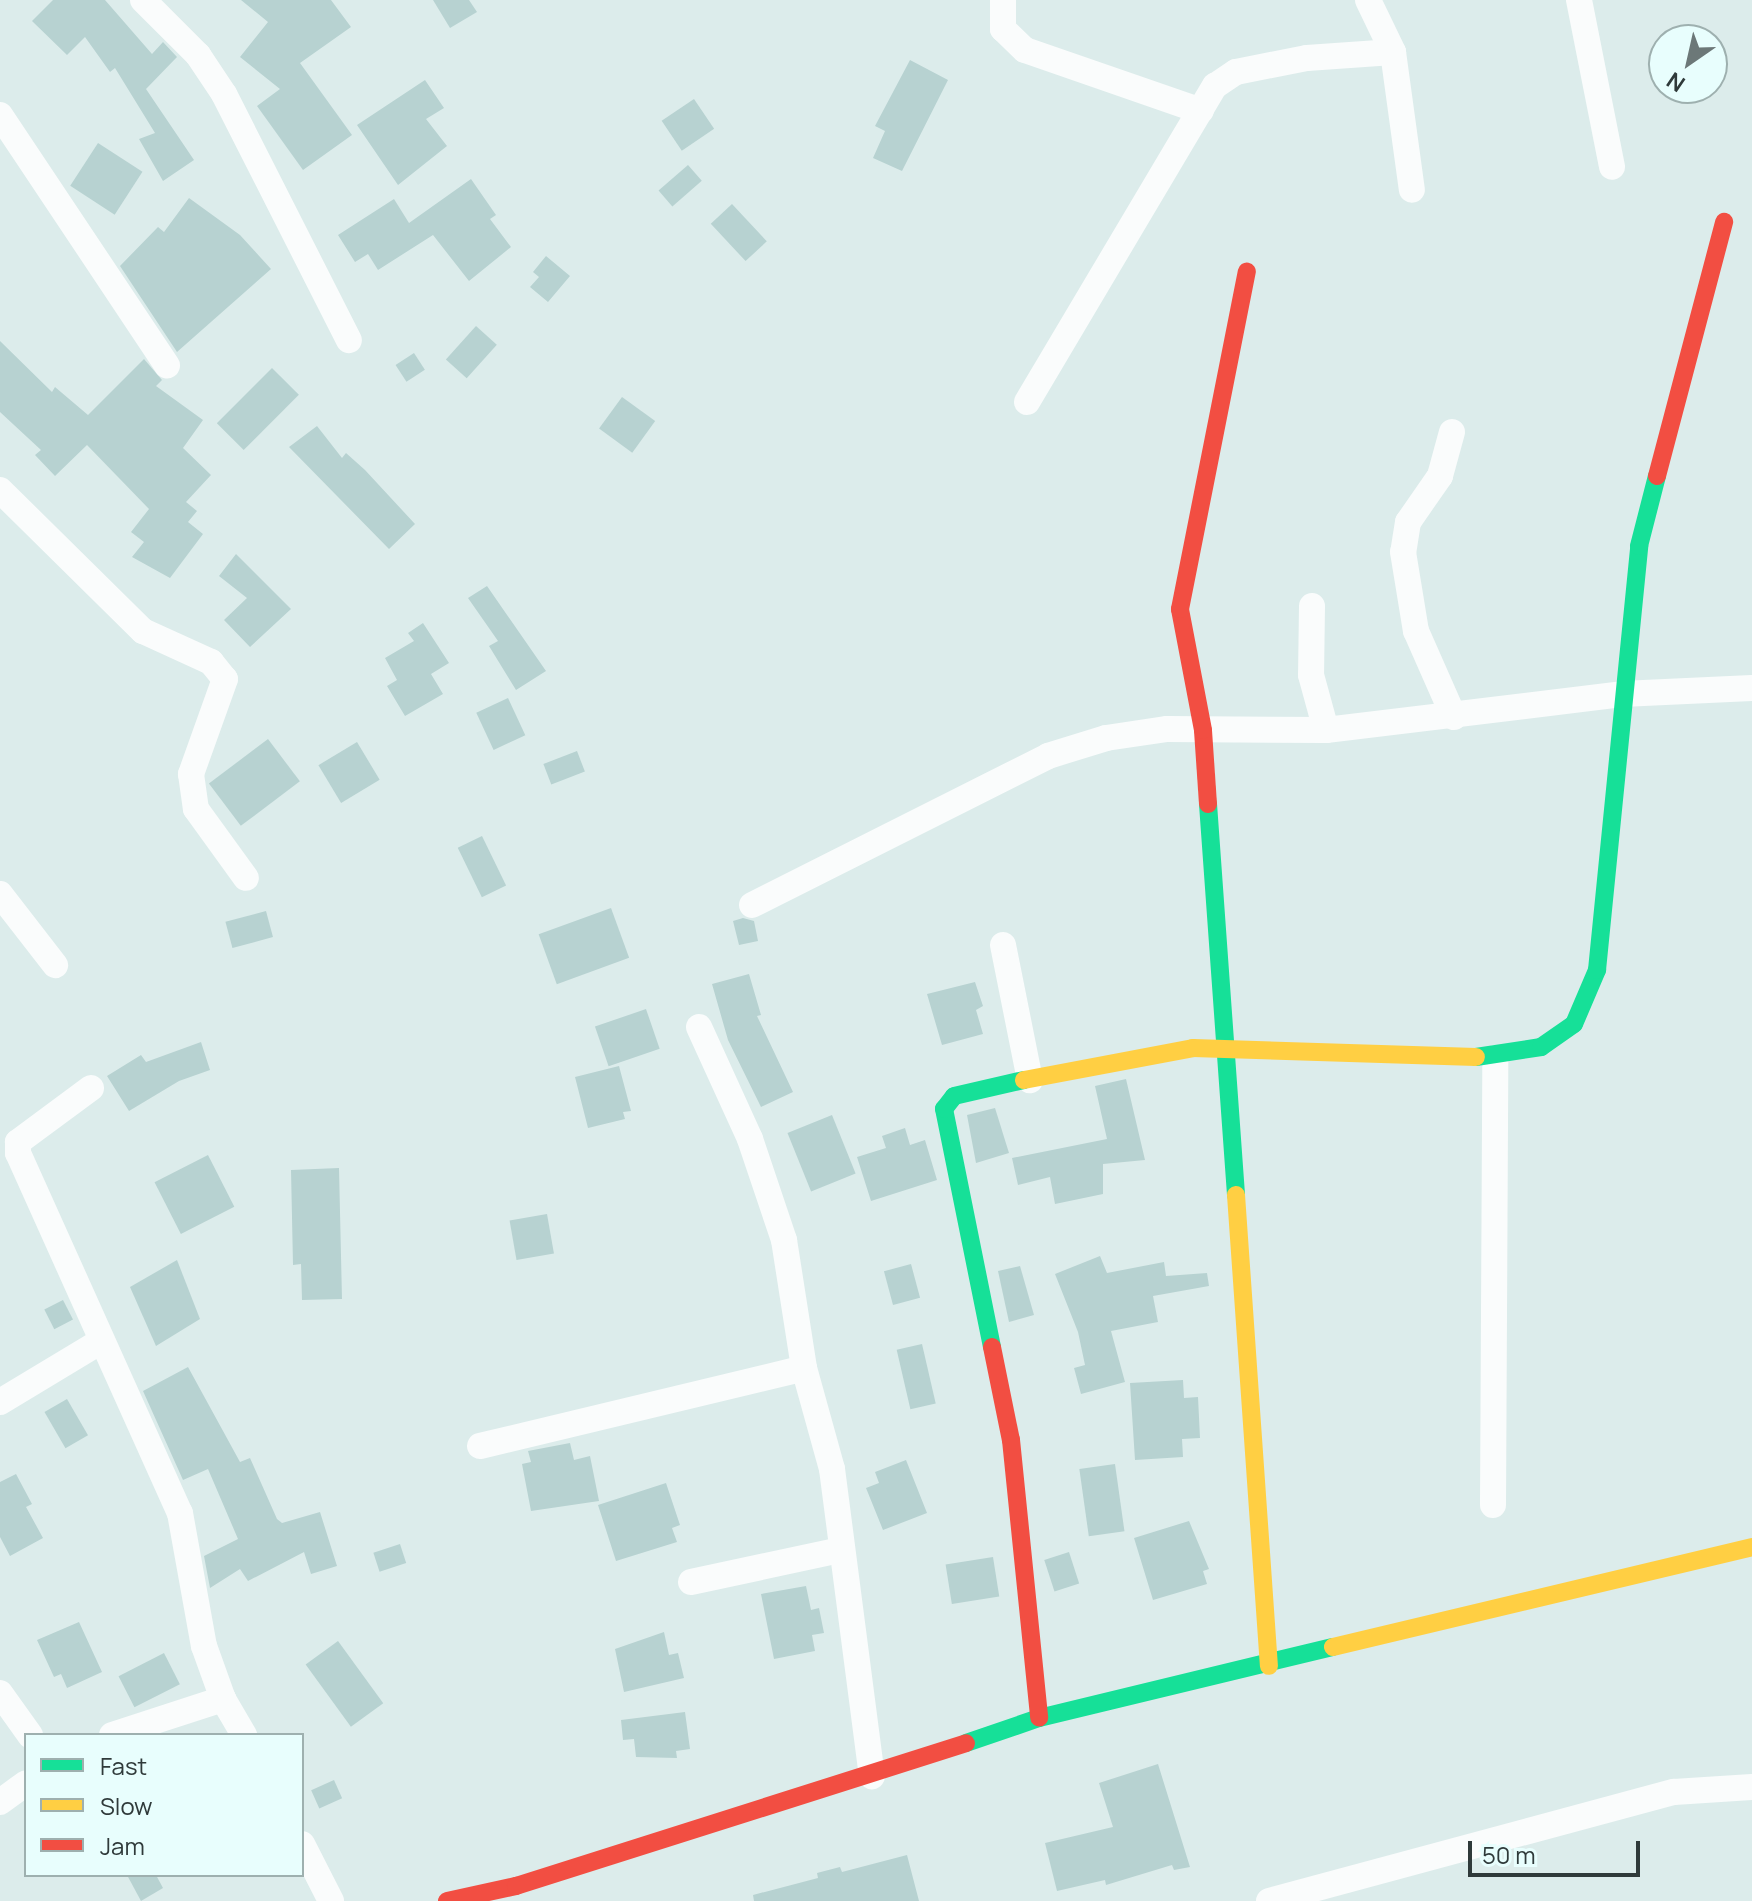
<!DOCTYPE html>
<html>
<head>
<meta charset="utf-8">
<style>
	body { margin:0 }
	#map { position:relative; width:1752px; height:1901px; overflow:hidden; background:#dceceb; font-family:Manrope,sans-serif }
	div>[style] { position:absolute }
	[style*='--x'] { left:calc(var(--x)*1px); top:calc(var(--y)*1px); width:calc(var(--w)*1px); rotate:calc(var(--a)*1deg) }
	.building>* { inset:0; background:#b7d2d1; transform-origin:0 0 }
	.street>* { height:26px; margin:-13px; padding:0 13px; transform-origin:13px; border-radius:13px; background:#fafcfc }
	.fast>* { height:18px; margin:-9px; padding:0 9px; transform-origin:9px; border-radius:9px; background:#16e098 }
	.slow>* { height:18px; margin:-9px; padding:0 9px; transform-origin:9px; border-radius:9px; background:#ffcf43 }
	.jam>* { height:18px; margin:-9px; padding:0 9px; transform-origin:9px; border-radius:9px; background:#f24e42 }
	span { translate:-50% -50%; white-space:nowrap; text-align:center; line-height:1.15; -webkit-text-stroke:6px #e8fefd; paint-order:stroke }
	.legend { position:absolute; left:24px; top:1733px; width:280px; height:144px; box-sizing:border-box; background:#e8fefd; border:2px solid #9eb0af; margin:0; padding:10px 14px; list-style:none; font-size:24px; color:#2f3a3a }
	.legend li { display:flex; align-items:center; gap:16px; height:40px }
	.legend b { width:40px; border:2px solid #9eb0af }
	.north { position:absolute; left:1648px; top:24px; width:80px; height:80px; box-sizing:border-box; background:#e8fefd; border:2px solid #9eb0af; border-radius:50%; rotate:214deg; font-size:22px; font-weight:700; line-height:32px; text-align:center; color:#2f3a3a }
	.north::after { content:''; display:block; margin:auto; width:28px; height:36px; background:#6c7878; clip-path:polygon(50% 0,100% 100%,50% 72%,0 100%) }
	.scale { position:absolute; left:1468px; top:1841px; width:172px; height:36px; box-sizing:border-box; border:4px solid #2f3a3a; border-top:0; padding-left:10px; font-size:24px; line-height:28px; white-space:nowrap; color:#2f3a3a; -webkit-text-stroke:6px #e8fefd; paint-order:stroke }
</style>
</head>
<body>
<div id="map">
	<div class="building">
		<div style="clip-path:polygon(53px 0,105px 0,152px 54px,163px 42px,177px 57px,146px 89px,194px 160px,163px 181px,139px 139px,155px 133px,115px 68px,110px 72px,85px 37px,67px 55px,32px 21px)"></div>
		<div style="clip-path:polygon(241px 0,331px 0,351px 27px,300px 63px,352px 135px,303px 170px,257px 106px,280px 89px,240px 57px,268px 22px)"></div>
		<div style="clip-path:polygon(433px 0,469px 0,477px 12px,450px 28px)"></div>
		<div style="clip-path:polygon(910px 60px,948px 80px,902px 171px,873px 158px,885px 131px,875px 126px)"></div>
		<div style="clip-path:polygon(425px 80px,444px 108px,426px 119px,447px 146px,398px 185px,357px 125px)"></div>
		<div style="left:694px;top:99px;width:36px;height:39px;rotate:56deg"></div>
		<div style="left:98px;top:143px;width:53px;height:51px;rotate:33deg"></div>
		<div style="left:688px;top:165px;width:21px;height:39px;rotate:49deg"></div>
		<div style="clip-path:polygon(471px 179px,496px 215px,490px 219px,511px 247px,469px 281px,433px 235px,378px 270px,368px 254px,355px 262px,338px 235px,394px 199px,409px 223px)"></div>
		<div style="clip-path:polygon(189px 198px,240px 235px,271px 269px,177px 352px,120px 266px,158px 227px,164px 232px)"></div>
		<div style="left:732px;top:204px;width:51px;height:29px;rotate:47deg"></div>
		<div style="clip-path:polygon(546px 256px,570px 276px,548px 302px,530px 287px,539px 277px,533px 272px)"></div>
		<div style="left:476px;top:326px;width:28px;height:45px;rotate:42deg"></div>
		<div style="clip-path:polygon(0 341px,52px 392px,55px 387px,88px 415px,144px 359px,162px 380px,156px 386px,203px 420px,183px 448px,211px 475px,186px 502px,197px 511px,188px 522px,203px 534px,170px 578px,132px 557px,144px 542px,131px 532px,149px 509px,87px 445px,55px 476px,35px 455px,41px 450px,0 412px)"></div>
		<div style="left:414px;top:353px;width:20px;height:22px;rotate:57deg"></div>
		<div style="left:272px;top:368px;width:38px;height:78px;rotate:45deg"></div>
		<div style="left:622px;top:397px;width:41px;height:39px;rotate:36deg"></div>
		<div style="clip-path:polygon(317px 426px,342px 458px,346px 453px,365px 470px,415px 524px,389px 549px,289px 447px)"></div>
		<div style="clip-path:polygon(236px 554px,291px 609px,250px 647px,224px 620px,247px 598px,219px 576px)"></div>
		<div style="clip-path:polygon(487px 586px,546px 671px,516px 690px,489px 646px,498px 641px,468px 598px)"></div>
		<div style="clip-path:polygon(423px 623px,449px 663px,431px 674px,443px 694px,405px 716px,387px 686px,397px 680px,385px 658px,414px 641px,408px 633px)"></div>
		<div style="left:508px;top:698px;width:41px;height:35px;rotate:65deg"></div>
		<div style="left:268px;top:739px;width:53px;height:74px;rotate:53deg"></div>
		<div style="left:357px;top:742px;width:44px;height:45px;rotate:59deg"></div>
		<div style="left:577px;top:751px;width:22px;height:36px;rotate:69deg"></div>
		<div style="left:482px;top:836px;width:55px;height:27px;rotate:64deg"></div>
		<div style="left:611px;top:908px;width:53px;height:77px;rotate:70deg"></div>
		<div style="left:266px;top:911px;width:27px;height:42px;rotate:75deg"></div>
		<div style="clip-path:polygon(743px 918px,754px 921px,758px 941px,739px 945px,733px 921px)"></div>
		<div style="clip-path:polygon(749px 974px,761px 1015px,757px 1016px,793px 1092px,761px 1107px,728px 1040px,712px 984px)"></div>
		<div style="clip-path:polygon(975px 982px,983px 1006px,976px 1010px,983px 1034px,942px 1045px,927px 994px)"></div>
		<div style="left:646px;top:1009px;width:42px;height:54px;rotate:71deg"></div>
		<div style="clip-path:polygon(201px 1042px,210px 1070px,179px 1081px,129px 1111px,107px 1076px,141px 1055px,146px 1062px)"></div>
		<div style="clip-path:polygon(619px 1066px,631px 1111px,623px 1112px,625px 1119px,588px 1128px,575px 1077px)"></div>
		<div style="clip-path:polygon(1126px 1079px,1145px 1160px,1103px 1164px,1103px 1194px,1055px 1204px,1050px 1177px,1018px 1185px,1012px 1158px,1107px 1139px,1095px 1086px)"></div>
		<div style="clip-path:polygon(995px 1108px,1009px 1153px,976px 1163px,967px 1115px)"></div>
		<div style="left:832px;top:1115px;width:63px;height:48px;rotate:68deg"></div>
		<div style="clip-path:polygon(905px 1128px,910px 1145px,925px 1140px,937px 1180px,871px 1201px,857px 1157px,886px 1148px,882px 1136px)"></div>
		<div style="left:208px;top:1155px;width:58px;height:60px;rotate:63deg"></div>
		<div style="clip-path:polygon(339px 1168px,342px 1299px,302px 1300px,301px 1264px,293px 1265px,291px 1170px)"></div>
		<div style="left:547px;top:1214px;width:40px;height:38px;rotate:80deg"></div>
		<div style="clip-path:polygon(1100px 1256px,1107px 1273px,1164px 1262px,1166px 1276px,1207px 1273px,1209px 1286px,1153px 1296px,1158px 1322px,1111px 1331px,1125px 1382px,1081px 1394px,1074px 1368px,1085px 1365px,1078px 1332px,1055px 1274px)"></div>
		<div style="clip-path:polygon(177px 1260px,200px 1319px,156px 1346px,130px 1287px)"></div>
		<div style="left:911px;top:1264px;width:35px;height:28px;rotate:75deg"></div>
		<div style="clip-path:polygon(1020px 1266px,1034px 1315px,1009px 1322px,998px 1271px)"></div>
		<div style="left:63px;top:1300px;width:22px;height:21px;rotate:63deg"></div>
		<div style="left:922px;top:1344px;width:61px;height:26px;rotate:77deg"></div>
		<div style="clip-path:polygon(188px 1367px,240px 1462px,250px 1458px,277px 1519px,282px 1523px,320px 1512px,337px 1566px,311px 1574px,304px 1552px,248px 1581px,240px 1569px,210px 1588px,204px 1556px,238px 1539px,208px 1469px,183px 1480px,143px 1391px)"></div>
		<div style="clip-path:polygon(1183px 1380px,1184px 1398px,1198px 1397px,1200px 1438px,1182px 1439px,1183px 1457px,1135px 1460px,1130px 1383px)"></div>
		<div style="left:67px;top:1399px;width:42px;height:26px;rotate:60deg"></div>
		<div style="clip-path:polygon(570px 1443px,574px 1460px,590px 1456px,599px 1501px,531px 1511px,522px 1464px,531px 1462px,528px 1451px)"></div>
		<div style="clip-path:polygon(906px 1460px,927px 1513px,883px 1530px,866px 1488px,879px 1483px,875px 1472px)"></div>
		<div style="left:1115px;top:1464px;width:68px;height:36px;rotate:82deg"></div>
		<div style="clip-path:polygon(16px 1474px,32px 1504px,26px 1507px,43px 1538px,10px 1556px,0 1537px,0 1482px)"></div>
		<div style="clip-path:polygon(666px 1483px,680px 1525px,672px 1528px,677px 1542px,616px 1561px,598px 1505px)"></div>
		<div style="clip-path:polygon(1189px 1521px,1209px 1569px,1203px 1571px,1207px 1584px,1153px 1600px,1134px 1538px)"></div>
		<div style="left:400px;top:1544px;width:20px;height:28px;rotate:72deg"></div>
		<div style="left:1069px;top:1552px;width:33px;height:26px;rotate:72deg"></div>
		<div style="left:993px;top:1557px;width:40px;height:48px;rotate:81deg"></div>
		<div style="clip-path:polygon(806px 1586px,811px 1610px,819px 1608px,824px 1633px,812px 1635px,815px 1651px,774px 1659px,761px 1594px)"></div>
		<div style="clip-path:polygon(79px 1622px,102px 1672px,67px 1688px,61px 1674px,54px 1677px,37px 1640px)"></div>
		<div style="clip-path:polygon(664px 1632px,669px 1655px,678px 1653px,684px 1678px,624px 1692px,615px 1649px)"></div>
		<div style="left:338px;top:1641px;width:77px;height:40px;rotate:54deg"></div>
		<div style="left:164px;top:1653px;width:35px;height:51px;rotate:63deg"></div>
		<div style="clip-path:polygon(685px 1712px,690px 1749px,676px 1751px,677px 1758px,636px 1757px,634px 1739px,623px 1740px,621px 1720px)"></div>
		<div style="clip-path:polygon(1158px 1764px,1190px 1867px,1174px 1870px,1172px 1865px,1106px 1885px,1105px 1880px,1057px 1891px,1045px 1843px,1113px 1827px,1099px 1783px)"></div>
		<div style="left:334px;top:1780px;width:20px;height:25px;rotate:66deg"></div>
		<div style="clip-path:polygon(907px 1855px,919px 1901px,754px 1901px,753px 1895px,818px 1878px,817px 1873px,840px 1867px,842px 1872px)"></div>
		<div style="clip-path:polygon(127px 1875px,156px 1875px,163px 1888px,141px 1901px)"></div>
	</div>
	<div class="street">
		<div style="--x:143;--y:0;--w:78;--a:45"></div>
		<div style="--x:198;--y:55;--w:47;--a:56.3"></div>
		<div style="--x:224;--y:94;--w:276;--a:63.1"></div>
		<div style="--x:1003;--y:0;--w:29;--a:90"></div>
		<div style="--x:1003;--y:29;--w:30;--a:44"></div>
		<div style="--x:1025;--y:50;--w:186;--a:19.1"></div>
		<div style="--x:1368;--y:0;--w:58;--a:64.3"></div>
		<div style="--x:1393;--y:52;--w:139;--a:82.2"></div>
		<div style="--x:1579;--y:0;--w:170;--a:78.8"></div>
		<div style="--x:0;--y:115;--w:301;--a:56.3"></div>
		<div style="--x:1027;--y:402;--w:368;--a:-59.3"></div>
		<div style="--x:1215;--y:86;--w:25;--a:-34"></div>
		<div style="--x:1236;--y:72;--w:72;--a:-11.2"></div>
		<div style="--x:1307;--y:58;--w:86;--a:-4"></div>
		<div style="--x:1452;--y:432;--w:46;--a:105.3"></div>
		<div style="--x:1440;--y:476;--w:56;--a:124.8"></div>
		<div style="--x:1408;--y:522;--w:30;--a:99"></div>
		<div style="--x:1403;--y:552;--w:80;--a:80.7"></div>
		<div style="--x:1416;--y:631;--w:94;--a:66.2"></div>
		<div style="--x:0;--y:490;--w:201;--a:44.6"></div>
		<div style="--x:143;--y:631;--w:75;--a:24.5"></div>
		<div style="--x:211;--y:662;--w:22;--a:51"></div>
		<div style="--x:225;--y:679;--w:101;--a:109.7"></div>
		<div style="--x:191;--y:774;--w:35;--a:82"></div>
		<div style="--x:196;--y:809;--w:85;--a:54.1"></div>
		<div style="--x:1312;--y:606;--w:69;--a:90.8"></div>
		<div style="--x:1311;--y:675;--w:57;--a:74.7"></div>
		<div style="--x:0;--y:894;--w:90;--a:52.2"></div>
		<div style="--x:752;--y:905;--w:331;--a:-26.7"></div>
		<div style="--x:1048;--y:756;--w:61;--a:-17.2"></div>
		<div style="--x:1106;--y:738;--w:62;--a:-8.4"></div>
		<div style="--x:1167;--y:729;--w:159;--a:0.4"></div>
		<div style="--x:1326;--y:730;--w:298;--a:-6.9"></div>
		<div style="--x:1622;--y:694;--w:130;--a:-2.6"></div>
		<div style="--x:1003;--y:945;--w:138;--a:78.7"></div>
		<div style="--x:699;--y:1027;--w:123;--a:65.5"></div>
		<div style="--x:750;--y:1139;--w:107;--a:71.4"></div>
		<div style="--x:784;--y:1240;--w:130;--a:81.1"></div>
		<div style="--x:804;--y:1368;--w:105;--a:74.5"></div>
		<div style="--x:832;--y:1469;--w:310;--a:82.6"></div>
		<div style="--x:91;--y:1088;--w:91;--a:143.5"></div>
		<div style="--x:18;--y:1142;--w:11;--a:90"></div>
		<div style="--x:18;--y:1153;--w:395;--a:65.8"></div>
		<div style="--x:180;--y:1513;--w:135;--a:79.8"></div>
		<div style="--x:204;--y:1646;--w:56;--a:70.3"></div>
		<div style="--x:223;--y:1699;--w:42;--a:59.7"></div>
		<div style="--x:0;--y:1402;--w:118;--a:-31.1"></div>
		<div style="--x:480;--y:1446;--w:333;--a:-13.5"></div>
		<div style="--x:1493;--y:1505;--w:447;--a:-89.7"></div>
		<div style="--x:691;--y:1582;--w:152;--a:-12.1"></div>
		<div style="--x:0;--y:1693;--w:52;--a:54.5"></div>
		<div style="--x:112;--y:1735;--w:117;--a:-18"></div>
		<div style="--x:0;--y:1802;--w:32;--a:-36"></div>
		<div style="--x:302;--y:1844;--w:64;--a:63"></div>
		<div style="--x:1269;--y:1901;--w:419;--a:-15.1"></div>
		<div style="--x:1674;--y:1792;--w:78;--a:-3.7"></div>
	</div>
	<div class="fast">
		<div style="--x:1208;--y:804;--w:392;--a:85.9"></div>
		<div style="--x:1476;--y:1057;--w:66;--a:-8.7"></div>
		<div style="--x:1541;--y:1047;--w:40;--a:-34.9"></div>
		<div style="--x:1574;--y:1024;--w:59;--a:-66.9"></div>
		<div style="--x:1597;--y:970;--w:426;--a:-84.3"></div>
		<div style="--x:1639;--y:546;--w:72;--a:-75.6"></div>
		<div style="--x:992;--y:1347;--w:243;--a:-101.4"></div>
		<div style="--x:944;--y:1109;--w:16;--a:-52"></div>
		<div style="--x:954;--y:1096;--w:72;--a:-12.9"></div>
		<div style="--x:966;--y:1743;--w:77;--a:-18.9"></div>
		<div style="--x:1039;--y:1718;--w:302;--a:-13.6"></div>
	</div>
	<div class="slow">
		<div style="--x:1024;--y:1080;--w:172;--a:-10.7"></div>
		<div style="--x:1193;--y:1048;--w:283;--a:1.8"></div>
		<div style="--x:1236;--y:1195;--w:472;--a:86"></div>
		<div style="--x:1333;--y:1647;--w:431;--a:-13.4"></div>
	</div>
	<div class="jam">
		<div style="--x:1657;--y:476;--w:263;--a:-75.2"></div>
		<div style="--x:1208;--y:804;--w:74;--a:-93.9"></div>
		<div style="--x:1203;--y:730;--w:123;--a:-100.8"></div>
		<div style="--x:1180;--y:609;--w:344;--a:-78.8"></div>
		<div style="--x:992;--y:1347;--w:95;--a:78.5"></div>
		<div style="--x:1011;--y:1440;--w:279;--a:84.2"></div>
		<div style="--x:447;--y:1901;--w:71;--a:-12.3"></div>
		<div style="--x:516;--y:1886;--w:472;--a:-17.6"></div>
	</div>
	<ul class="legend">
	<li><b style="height:10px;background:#16e098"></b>Fast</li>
	<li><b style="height:10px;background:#ffcf43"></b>Slow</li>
	<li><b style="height:10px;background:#f24e42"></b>Jam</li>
	</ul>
	<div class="north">N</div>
	<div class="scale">50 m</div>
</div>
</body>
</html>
